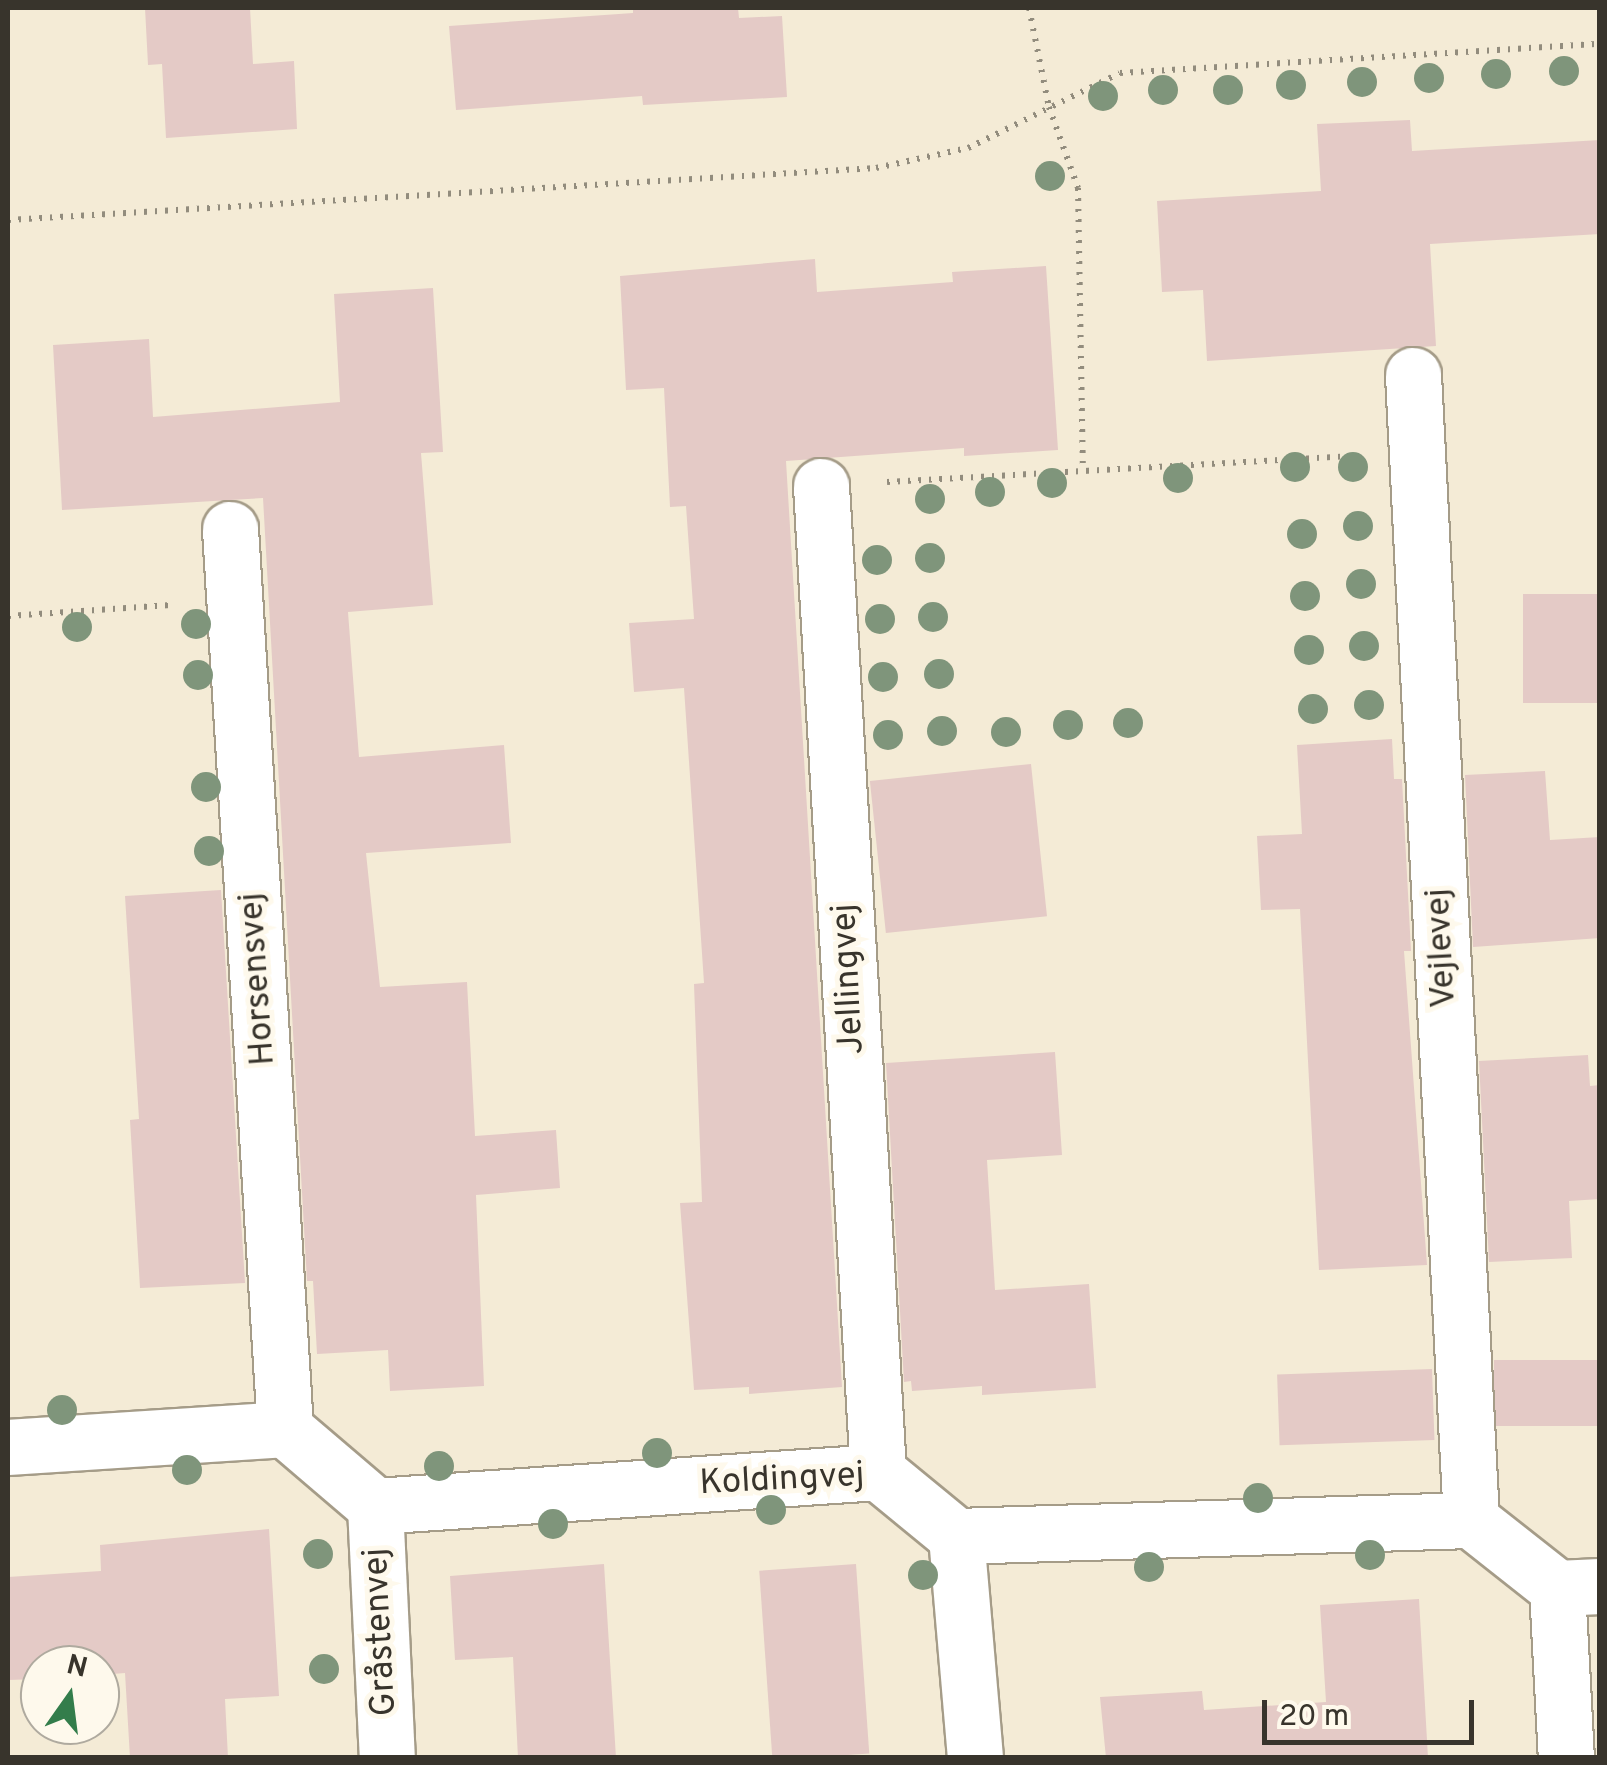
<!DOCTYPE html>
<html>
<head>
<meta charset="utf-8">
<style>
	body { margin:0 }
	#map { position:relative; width:1607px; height:1765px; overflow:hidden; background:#f4ebd6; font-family:Overpass,sans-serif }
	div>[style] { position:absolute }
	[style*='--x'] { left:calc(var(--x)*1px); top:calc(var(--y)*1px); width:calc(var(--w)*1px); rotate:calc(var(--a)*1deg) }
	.building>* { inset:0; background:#e4cac6; transform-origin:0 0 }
	.path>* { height:6px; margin-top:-3px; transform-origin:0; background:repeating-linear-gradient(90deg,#928c7d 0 2.5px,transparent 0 10.5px) }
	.roads { filter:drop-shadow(2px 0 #a59c88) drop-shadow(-2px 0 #a59c88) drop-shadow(0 2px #a59c88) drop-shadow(0 -2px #a59c88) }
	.minor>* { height:55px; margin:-27.5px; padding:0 27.5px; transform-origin:27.5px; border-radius:27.5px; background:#fff }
	.trees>* { width:30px; height:30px; margin:-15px; border-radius:50%; background:#7f957b }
	span { translate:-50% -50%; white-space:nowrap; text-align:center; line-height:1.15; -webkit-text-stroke:10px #fef9ec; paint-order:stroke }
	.street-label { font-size:35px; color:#38342c }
	.frame { position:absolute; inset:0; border:10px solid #38342c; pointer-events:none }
	.north { position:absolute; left:20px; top:1645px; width:100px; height:100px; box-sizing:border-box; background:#fef9ec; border:2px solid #afaa9f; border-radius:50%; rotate:14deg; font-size:28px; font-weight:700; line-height:40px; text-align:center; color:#38342c }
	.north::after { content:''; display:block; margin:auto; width:35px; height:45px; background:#337d4b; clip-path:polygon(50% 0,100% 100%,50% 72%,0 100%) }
	.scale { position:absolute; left:1262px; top:1700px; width:212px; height:45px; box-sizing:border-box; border:5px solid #38342c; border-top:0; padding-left:12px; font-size:30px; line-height:35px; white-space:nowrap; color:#38342c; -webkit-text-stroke:8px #fef9ec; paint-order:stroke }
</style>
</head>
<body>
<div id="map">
	<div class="building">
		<div style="clip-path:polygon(145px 8px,250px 8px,253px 64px,294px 61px,297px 129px,166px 138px,162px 64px,148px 65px)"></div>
		<div style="clip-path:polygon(633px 8px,738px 8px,739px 18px,782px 16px,787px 97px,643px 105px,642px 96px,456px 110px,449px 26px,633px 13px)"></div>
		<div style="clip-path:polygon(1410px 120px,1412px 151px,1600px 140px,1600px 234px,1430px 244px,1436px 346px,1207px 361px,1203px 290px,1162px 292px,1157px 201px,1321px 191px,1317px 124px)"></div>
		<div style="clip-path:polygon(815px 259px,817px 292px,953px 282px,952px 272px,1046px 266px,1058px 450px,964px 456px,964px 448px,786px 461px,842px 1387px,749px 1394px,749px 1387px,694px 1390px,680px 1203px,702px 1202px,694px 984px,704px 983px,684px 688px,634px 692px,629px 623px,694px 619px,686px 506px,670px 507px,664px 388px,626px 390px,620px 276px)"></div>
		<div style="clip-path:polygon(433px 288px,443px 452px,421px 453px,433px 605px,348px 612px,359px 757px,504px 745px,511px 843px,366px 853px,380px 987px,467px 982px,475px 1136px,556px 1130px,560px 1188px,476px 1195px,484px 1386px,390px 1391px,388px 1350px,317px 1354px,313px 1281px,307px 1281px,263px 498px,62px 510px,53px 345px,149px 339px,153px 417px,340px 402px,334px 294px)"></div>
		<div style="left:1600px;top:594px;width:109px;height:77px;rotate:90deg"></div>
		<div style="clip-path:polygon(1392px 739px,1394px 779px,1402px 779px,1411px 951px,1404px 951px,1427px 1265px,1319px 1270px,1300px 909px,1261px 910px,1257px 836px,1302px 834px,1297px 745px)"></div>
		<div style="left:1031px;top:764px;width:153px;height:162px;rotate:84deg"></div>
		<div style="clip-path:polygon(1545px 771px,1550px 840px,1600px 837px,1600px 938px,1473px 947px,1465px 775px)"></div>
		<div style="clip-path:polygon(221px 890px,245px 1283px,140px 1288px,130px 1120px,139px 1119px,125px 896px)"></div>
		<div style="clip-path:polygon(1055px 1052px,1062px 1155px,987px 1160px,995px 1290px,1089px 1284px,1096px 1388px,982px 1395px,982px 1386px,912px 1391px,911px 1381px,904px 1382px,886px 1063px)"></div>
		<div style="clip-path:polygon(1588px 1055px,1590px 1086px,1600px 1085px,1600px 1199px,1569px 1201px,1572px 1258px,1489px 1262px,1479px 1061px)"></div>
		<div style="left:1600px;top:1360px;width:66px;height:106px;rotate:90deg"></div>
		<div style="left:1432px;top:1369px;width:71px;height:155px;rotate:88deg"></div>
		<div style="clip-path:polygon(269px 1529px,279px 1696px,225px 1699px,228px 1758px,130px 1758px,125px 1673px,100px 1675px,100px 1665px,40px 1665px,40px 1679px,8px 1680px,8px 1577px,101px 1571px,100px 1545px)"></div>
		<div style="clip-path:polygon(604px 1564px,616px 1758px,518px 1758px,513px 1657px,455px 1660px,450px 1576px)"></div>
		<div style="left:856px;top:1564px;width:190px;height:97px;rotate:86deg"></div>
		<div style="clip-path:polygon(1419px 1599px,1428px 1758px,1106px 1758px,1100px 1697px,1202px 1691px,1204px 1710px,1326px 1702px,1320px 1605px)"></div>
	</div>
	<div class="path">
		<div style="--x:1029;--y:8;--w:101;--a:78.6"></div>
		<div style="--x:1049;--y:107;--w:86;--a:70.3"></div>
		<div style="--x:1078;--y:188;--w:283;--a:89"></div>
		<div style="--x:8;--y:220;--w:870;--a:-3.43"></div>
		<div style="--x:876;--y:168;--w:94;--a:-12.3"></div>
		<div style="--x:968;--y:148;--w:169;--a:-26.3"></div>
		<div style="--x:1120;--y:73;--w:481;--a:-3.5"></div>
		<div style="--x:887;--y:482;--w:468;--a:-3.2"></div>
		<div style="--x:8;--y:616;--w:163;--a:-3.9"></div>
	</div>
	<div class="roads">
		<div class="minor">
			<div style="--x:1413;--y:375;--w:1146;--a:87.1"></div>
			<div style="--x:821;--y:486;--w:988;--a:86.69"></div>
			<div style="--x:230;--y:529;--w:902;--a:86.5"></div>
			<div style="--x:8;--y:1447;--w:278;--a:-3.7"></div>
			<div style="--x:285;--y:1429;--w:118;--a:40.5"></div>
			<div style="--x:375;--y:1506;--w:504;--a:-3.87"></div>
			<div style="--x:878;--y:1472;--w:101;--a:39.4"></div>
			<div style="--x:956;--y:1536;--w:515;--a:-1.78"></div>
			<div style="--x:1471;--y:1520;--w:110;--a:38.3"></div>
			<div style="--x:1557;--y:1588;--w:43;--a:-2.7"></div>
			<div style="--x:375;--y:1506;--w:252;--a:87.3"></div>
			<div style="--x:956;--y:1536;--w:223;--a:85.1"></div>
			<div style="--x:1557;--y:1588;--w:170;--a:87"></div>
		</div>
	</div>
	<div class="trees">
		<div style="left:1564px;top:71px"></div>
		<div style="left:1496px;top:74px"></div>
		<div style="left:1429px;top:78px"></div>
		<div style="left:1362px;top:82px"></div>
		<div style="left:1291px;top:85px"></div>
		<div style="left:1163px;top:90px"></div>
		<div style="left:1228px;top:90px"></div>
		<div style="left:1103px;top:96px"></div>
		<div style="left:1050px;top:176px"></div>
		<div style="left:1295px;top:467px"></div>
		<div style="left:1353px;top:467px"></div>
		<div style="left:1178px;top:478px"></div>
		<div style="left:1052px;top:483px"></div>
		<div style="left:990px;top:492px"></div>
		<div style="left:930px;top:499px"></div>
		<div style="left:1358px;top:526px"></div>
		<div style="left:1302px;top:534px"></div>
		<div style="left:930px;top:558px"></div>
		<div style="left:877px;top:560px"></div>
		<div style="left:1361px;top:584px"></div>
		<div style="left:1305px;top:596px"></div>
		<div style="left:933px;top:617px"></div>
		<div style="left:880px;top:619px"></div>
		<div style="left:196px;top:624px"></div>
		<div style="left:77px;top:627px"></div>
		<div style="left:1364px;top:646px"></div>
		<div style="left:1309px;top:650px"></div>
		<div style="left:939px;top:674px"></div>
		<div style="left:198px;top:675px"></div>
		<div style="left:883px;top:677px"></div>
		<div style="left:1369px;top:705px"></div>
		<div style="left:1313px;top:709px"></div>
		<div style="left:1128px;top:723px"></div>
		<div style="left:1068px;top:725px"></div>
		<div style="left:942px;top:731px"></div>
		<div style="left:1006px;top:732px"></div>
		<div style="left:888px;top:735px"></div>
		<div style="left:206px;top:787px"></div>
		<div style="left:209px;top:851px"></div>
		<div style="left:62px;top:1410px"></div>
		<div style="left:657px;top:1453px"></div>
		<div style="left:439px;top:1466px"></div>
		<div style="left:187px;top:1470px"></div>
		<div style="left:1258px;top:1498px"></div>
		<div style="left:771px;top:1510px"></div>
		<div style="left:553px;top:1524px"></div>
		<div style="left:318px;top:1554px"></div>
		<div style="left:1370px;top:1555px"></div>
		<div style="left:1149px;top:1567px"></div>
		<div style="left:923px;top:1575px"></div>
		<div style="left:324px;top:1669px"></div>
	</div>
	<div class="street-label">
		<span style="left:1442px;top:948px;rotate:-93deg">Vejlevej</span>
		<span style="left:258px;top:979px;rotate:-94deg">Horsensvej</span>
		<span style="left:849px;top:979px;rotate:-93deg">Jellingvej</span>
		<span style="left:782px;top:1480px;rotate:-3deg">Koldingvej</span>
		<span style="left:381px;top:1632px;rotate:-93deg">Gråstenvej</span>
	</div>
	<div class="frame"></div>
	<div class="north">N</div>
	<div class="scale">20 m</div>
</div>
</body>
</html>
